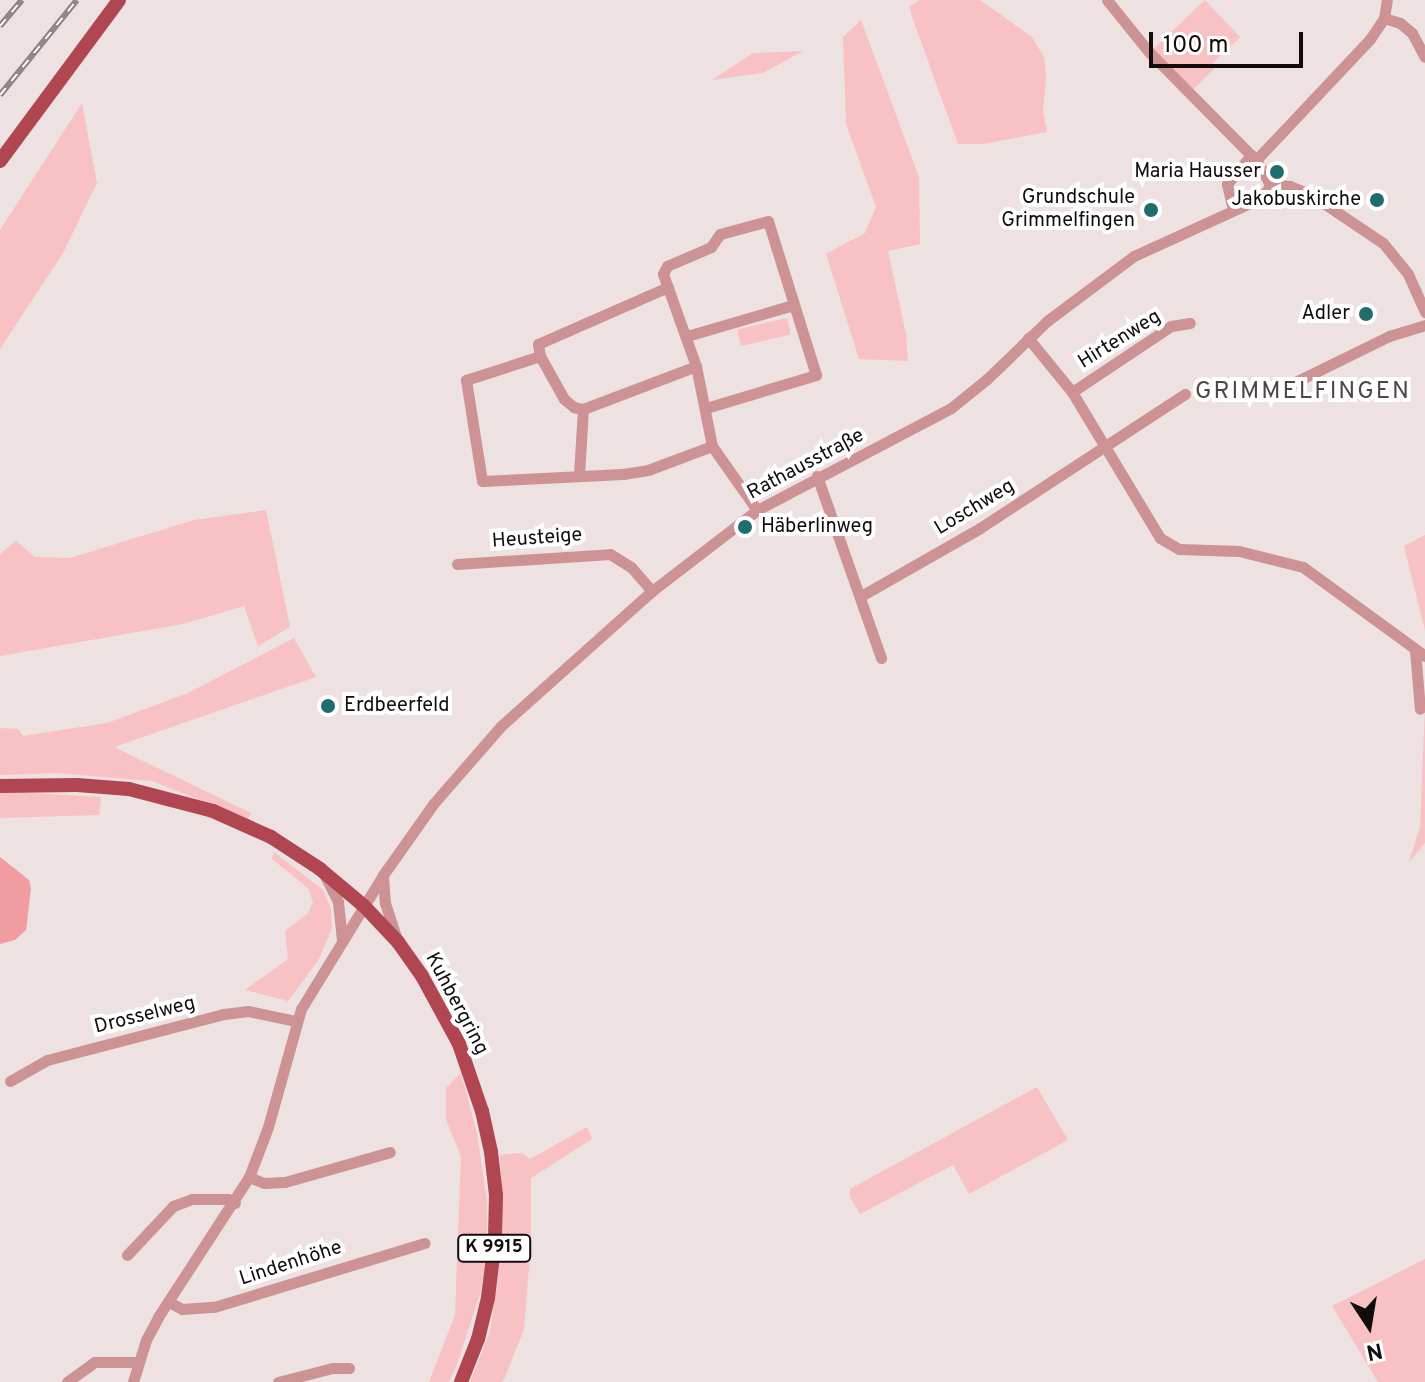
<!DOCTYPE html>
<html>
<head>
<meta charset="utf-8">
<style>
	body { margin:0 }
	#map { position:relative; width:1425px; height:1382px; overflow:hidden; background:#ede1e1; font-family:Overpass,sans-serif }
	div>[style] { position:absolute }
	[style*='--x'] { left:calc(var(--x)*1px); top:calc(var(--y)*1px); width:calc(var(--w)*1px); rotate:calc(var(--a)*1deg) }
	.green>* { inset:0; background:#f8c2c4; transform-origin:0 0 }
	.water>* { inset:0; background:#f09ca0 }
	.minor>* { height:11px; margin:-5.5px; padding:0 5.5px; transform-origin:5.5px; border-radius:5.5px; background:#cd9294 }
	.major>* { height:14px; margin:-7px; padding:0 7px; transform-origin:7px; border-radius:7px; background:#af4651 }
	.rail>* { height:6px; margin-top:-3px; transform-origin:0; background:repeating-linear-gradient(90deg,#fff 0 9px,#8a8181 0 18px); box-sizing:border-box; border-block:2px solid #8a8181 }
	.dots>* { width:22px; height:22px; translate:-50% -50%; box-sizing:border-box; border:4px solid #fff; border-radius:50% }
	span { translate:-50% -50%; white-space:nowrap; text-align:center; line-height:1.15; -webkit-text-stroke:8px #fff; paint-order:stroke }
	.shield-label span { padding:2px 6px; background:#fff; border:2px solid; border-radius:6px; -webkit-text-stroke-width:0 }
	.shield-label { font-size:18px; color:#110d0d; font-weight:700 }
	.poi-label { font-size:20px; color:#110d0d }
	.right { translate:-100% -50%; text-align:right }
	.left { translate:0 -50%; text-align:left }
	.street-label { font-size:20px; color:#110d0d }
	.quarter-label { font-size:24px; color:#4e4545; letter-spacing:2px }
	.north { position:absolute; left:1329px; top:1286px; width:80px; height:80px; -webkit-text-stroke:6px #fff; paint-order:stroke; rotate:168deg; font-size:22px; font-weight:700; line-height:32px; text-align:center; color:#110d0d }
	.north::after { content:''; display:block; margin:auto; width:28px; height:36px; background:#110d0d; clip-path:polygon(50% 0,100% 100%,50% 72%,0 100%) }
	.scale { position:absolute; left:1149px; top:32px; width:154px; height:36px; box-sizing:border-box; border:4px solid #110d0d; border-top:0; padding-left:10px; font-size:24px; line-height:28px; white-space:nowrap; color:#110d0d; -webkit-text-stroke:6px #fff; paint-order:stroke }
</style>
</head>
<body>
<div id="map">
	<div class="green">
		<div style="clip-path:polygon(920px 0,980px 0,1032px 37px,1044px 57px,1046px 78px,1043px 110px,1047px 132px,983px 144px,958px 144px,911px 14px,910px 6px)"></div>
		<div style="clip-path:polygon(1205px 0,1240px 37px,1211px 65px,1215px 68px,1191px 92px,1152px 50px)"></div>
		<div style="clip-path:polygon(861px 20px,919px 177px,920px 244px,888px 251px,906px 334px,908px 361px,859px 359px,826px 254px,865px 233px,876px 207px,846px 124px,843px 37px)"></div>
		<div style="clip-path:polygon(803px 51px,763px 73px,712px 80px,753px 53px)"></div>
		<div style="clip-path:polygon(82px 103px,97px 183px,63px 253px,0 349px,0 230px)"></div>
		<div style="left:787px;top:318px;width:17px;height:51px;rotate:77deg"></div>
		<div style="clip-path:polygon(266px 510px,290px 627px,258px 646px,244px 606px,183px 624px,0 656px,0 554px,16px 541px,35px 557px,70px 558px,194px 520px)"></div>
		<div style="clip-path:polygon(1425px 535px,1425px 630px,1404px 546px)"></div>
		<div style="clip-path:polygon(294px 638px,316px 677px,114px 747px,251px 813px,248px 819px,152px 781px,56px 773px,0 775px,0 728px,18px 729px,23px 736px,107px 723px,188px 693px)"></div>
		<div style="clip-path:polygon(1425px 707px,1425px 843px,1409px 862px,1420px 827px)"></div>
		<div style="clip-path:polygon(13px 792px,101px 797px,99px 815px,0 818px,0 793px)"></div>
		<div style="clip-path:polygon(274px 852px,323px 890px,331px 909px,332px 928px,319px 959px,288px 1001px,245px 990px,288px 959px,285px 931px,308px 913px,313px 902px,308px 888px,272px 859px)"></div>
		<div style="clip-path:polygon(461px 1073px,477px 1134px,487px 1201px,487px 1248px,481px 1291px,456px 1367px,449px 1382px,429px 1382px,455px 1315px,461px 1156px,446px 1120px,446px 1088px)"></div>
		<div style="clip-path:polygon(1037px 1087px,1068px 1140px,969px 1194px,953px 1165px,860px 1214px,850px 1197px,850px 1189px)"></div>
		<div style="clip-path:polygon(587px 1127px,592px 1139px,531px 1178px,531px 1243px,524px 1329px,506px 1375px,502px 1382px,470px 1382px,490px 1331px,498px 1277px,503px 1234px,500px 1155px,522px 1153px,530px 1159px)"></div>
		<div style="clip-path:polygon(1425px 1259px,1425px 1382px,1378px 1382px,1332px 1306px)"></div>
	</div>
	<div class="water">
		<div style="clip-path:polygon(0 857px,29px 880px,31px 889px,26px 930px,15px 940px,0 944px)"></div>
	</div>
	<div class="minor">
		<div style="--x:1107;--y:0;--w:67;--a:51.1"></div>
		<div style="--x:1149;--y:52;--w:152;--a:45.3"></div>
		<div style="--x:1256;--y:160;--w:28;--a:60"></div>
		<div style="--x:1384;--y:18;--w:17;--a:17"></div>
		<div style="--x:1400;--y:23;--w:16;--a:40"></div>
		<div style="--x:1412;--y:33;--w:27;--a:62"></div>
		<div style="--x:1256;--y:160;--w:166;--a:-46.7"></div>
		<div style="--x:1370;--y:39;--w:25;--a:-56"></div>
		<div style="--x:1384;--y:18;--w:18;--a:-81"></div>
		<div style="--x:1270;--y:184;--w:20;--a:6"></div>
		<div style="--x:1290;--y:186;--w:22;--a:22"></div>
		<div style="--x:1310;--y:194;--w:88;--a:33.9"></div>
		<div style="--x:1383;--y:243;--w:40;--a:51"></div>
		<div style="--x:1408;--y:274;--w:42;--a:65.9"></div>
		<div style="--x:1233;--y:210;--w:27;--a:-103"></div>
		<div style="--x:1227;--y:184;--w:38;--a:-50"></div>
		<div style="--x:668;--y:287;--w:142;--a:156.3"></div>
		<div style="--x:538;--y:344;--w:12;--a:81"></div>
		<div style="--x:540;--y:356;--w:78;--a:162"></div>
		<div style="--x:466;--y:380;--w:102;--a:81"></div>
		<div style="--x:482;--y:481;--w:141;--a:-2.8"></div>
		<div style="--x:623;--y:474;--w:25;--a:-9"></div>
		<div style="--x:648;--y:470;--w:68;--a:-20.6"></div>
		<div style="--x:687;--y:336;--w:110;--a:-16.3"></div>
		<div style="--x:1028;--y:338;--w:70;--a:50.8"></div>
		<div style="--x:1072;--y:392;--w:170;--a:58.9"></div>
		<div style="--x:1160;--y:538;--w:22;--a:30"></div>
		<div style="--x:1179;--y:549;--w:60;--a:1.9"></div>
		<div style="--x:1239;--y:551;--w:66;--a:14"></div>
		<div style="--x:1303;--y:567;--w:151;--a:36.1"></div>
		<div style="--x:540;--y:356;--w:49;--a:60.8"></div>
		<div style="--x:564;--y:399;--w:13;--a:39"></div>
		<div style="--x:574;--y:407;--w:9;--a:13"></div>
		<div style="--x:583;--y:409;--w:65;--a:93.5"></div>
		<div style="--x:1072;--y:392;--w:119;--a:-33.7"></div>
		<div style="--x:1171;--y:326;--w:19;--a:-9"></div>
		<div style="--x:1265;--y:393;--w:14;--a:-12"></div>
		<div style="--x:1279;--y:390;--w:123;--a:-26.1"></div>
		<div style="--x:1389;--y:336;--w:38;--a:-17"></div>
		<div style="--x:706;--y:408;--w:115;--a:-16.7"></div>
		<div style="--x:816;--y:375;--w:161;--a:-107.3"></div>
		<div style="--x:768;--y:221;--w:50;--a:164.8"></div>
		<div style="--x:720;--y:234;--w:16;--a:125"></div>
		<div style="--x:711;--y:247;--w:48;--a:156.6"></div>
		<div style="--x:667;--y:266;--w:9;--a:117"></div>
		<div style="--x:663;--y:274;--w:98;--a:70.3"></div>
		<div style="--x:696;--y:366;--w:82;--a:78.7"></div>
		<div style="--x:712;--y:446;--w:78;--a:54.9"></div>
		<div style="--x:583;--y:409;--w:121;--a:-20.8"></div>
		<div style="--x:817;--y:476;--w:193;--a:70.6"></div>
		<div style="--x:457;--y:564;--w:153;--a:-3.7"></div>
		<div style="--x:610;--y:554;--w:25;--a:32"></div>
		<div style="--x:631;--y:567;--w:32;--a:49"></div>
		<div style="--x:861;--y:596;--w:137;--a:-29.7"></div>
		<div style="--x:980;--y:528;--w:245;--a:-33.2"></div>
		<div style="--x:1415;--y:650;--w:59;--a:85.2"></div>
		<div style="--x:325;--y:876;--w:29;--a:63"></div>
		<div style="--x:338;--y:902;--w:37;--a:84"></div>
		<div style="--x:383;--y:876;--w:27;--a:86"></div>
		<div style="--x:385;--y:903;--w:36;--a:72"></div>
		<div style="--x:10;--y:1081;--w:43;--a:-29.6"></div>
		<div style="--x:47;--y:1060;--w:183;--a:-14.6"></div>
		<div style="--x:224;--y:1014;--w:24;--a:-7"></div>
		<div style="--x:248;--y:1011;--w:48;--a:12"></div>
		<div style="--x:249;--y:1177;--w:16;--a:22"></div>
		<div style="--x:264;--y:1183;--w:21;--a:-3"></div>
		<div style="--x:285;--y:1182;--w:109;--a:-15.9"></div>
		<div style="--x:127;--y:1255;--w:67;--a:-46.8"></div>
		<div style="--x:173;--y:1206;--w:20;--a:-20"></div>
		<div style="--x:192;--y:1199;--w:36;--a:0"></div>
		<div style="--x:228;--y:1199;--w:8;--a:30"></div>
		<div style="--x:169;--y:1302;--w:15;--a:28"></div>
		<div style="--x:182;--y:1309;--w:32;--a:-4"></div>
		<div style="--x:214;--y:1307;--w:220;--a:-16.9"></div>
		<div style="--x:67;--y:1382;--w:34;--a:-36"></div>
		<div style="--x:95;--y:1362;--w:43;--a:0"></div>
		<div style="--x:133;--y:1382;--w:44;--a:-72.8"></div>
		<div style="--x:146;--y:1340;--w:26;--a:-62"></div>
		<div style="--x:158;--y:1317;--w:167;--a:-57"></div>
		<div style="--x:249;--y:1177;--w:53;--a:-69.2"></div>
		<div style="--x:268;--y:1127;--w:123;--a:-74.4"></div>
		<div style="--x:301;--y:1009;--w:157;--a:-58.5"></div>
		<div style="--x:383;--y:875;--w:88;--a:-54.7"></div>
		<div style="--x:434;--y:803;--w:102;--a:-49"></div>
		<div style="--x:501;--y:726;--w:203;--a:-41.8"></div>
		<div style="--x:652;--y:591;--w:133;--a:-37.6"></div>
		<div style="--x:757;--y:510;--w:219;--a:-27.7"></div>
		<div style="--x:951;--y:408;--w:46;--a:-38.9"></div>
		<div style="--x:987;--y:379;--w:83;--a:-44"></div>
		<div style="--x:1047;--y:321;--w:109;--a:-36.8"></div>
		<div style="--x:1134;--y:256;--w:128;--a:-24.6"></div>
		<div style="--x:1250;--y:203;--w:21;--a:-35"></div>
		<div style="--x:1267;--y:191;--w:8;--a:-67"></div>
		<div style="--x:278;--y:1382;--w:56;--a:-14.5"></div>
		<div style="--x:332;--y:1368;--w:17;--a:0"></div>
	</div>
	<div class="major">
		<div style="--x:0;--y:161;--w:200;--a:-53.5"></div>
		<div style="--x:0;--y:786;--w:77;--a:-0.7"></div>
		<div style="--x:77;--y:785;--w:52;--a:4.4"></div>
		<div style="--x:129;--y:789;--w:87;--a:14.7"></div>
		<div style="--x:213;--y:811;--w:64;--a:24.1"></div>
		<div style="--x:271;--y:837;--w:59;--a:33.1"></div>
		<div style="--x:320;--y:869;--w:57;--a:40.1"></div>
		<div style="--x:364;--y:906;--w:50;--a:46.6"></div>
		<div style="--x:398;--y:942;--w:42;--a:54.8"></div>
		<div style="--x:422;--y:976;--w:77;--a:61.4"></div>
		<div style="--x:459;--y:1044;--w:71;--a:71.1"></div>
		<div style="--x:482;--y:1111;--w:42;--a:77.6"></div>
		<div style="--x:491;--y:1152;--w:43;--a:83.4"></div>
		<div style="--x:496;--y:1195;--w:45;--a:91.3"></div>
		<div style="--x:495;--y:1240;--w:58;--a:96.9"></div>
		<div style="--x:488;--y:1298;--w:42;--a:103.7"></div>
		<div style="--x:478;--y:1339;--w:46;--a:111.6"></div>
	</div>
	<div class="rail">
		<div style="--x:0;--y:26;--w:34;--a:-50"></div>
		<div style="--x:0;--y:95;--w:122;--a:-51"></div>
	</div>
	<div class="dots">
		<div style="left:1277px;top:172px;background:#206d6e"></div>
		<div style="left:1377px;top:200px;background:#206d6e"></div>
		<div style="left:1151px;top:210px;background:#206d6e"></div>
		<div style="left:1366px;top:314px;background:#206d6e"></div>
		<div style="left:745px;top:527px;background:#206d6e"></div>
		<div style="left:328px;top:706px;background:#206d6e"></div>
	</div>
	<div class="shield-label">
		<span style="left:494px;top:1248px">K 9915</span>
	</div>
	<div class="poi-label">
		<span class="right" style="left:1261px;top:172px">Maria Hausser</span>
		<span class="right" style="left:1135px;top:210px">Grundschule<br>Grimmelfingen</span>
		<span class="right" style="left:1361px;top:200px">Jakobuskirche</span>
		<span class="right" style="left:1350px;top:314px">Adler</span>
		<span class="left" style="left:761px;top:527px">Häberlinweg</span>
		<span class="left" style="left:344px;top:706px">Erdbeerfeld</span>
	</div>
	<div class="street-label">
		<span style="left:1120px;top:340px;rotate:-32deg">Hirtenweg</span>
		<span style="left:806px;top:465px;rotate:-28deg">Rathausstraße</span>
		<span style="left:975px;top:508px;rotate:-31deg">Loschweg</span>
		<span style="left:537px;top:539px;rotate:-4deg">Heusteige</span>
		<span style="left:456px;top:1004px;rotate:62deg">Kuhbergring</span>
		<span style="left:145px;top:1016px;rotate:-14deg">Drosselweg</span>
		<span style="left:291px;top:1264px;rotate:-18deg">Lindenhöhe</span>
	</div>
	<div class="quarter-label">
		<span style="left:1303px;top:393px">GRIMMELFINGEN</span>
	</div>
	<div class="north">N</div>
	<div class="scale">100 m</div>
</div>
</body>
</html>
